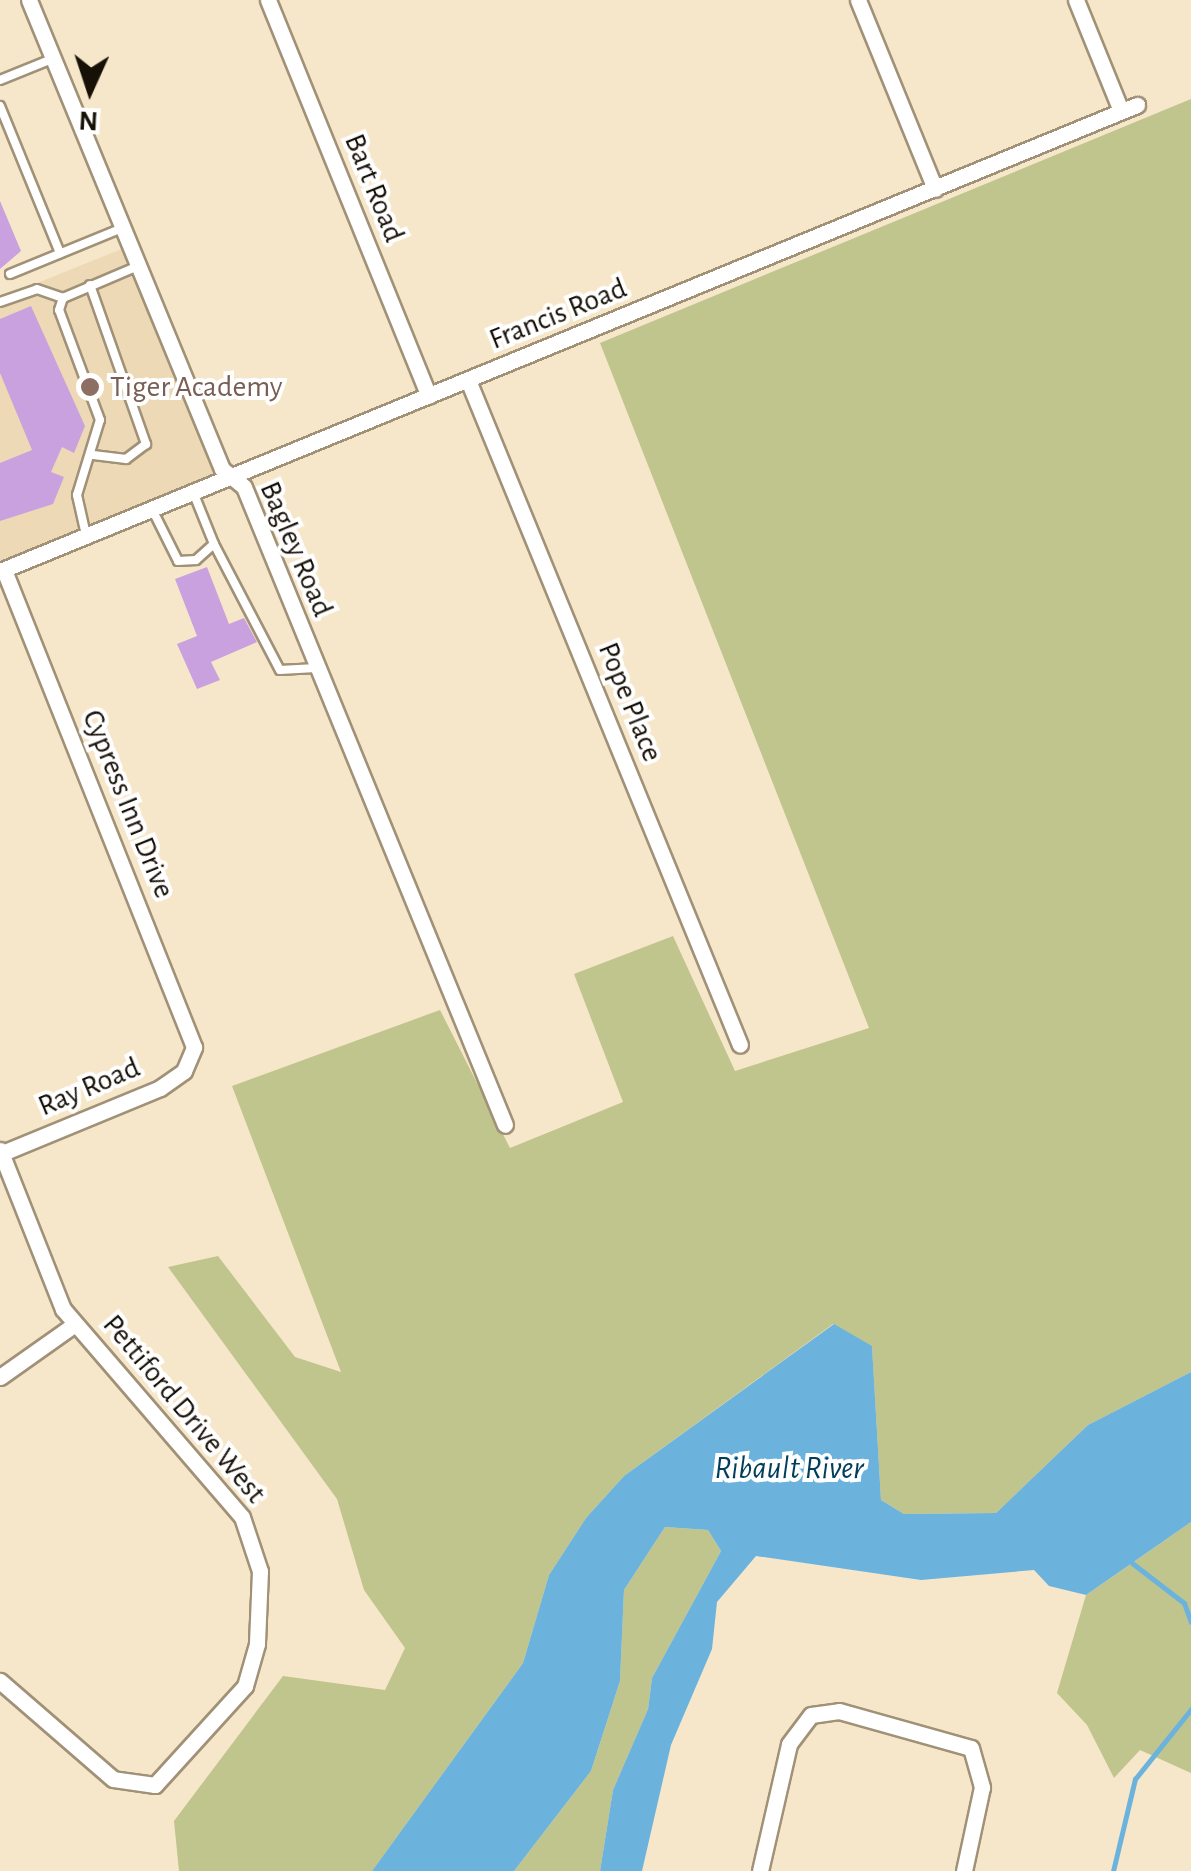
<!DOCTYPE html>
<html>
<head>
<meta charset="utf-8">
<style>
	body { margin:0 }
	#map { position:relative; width:1191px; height:1871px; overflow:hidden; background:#f7e7ca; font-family:"Alegreya Sans",sans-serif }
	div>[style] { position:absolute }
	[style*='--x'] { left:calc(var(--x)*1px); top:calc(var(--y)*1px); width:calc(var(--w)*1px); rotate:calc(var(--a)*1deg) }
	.built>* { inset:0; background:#edd9b6 }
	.green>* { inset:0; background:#bfc58d }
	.water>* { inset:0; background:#6bb3dd }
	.stream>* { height:5px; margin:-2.5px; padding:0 2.5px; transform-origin:2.5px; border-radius:2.5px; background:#6bb3dd }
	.building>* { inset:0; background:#c9a1de }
	.roads { filter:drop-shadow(2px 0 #a09177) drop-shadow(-2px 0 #a09177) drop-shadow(0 2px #a09177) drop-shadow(0 -2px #a09177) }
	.lane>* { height:8px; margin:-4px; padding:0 4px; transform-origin:4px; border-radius:4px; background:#fff }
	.street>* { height:15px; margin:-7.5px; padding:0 7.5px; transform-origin:7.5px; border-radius:7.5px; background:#fff }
	.dots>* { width:28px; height:28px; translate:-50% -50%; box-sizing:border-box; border:5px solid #fff; border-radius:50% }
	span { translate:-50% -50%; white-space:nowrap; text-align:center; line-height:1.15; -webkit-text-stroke:8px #fff; paint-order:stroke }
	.street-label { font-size:30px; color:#161007 }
	.education-label { font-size:30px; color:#785e54 }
	.left { translate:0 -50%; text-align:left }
	.water-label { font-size:32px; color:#003e5a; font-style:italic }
	.north { position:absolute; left:40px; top:40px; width:100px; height:100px; -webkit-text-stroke:8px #fff; paint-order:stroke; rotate:183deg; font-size:28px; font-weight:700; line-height:40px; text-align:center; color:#161007 }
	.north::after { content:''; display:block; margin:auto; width:35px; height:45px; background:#161007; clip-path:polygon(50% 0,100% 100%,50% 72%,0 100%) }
</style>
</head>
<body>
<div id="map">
	<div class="built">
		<div style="clip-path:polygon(124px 248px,216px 476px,0 564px,0 298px)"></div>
	</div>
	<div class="green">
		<div style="clip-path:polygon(1191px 99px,1191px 1372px,1088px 1425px,996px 1513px,904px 1514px,881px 1500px,872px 1347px,833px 1324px,624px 1476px,586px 1518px,549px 1575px,523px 1663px,372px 1871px,179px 1871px,174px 1821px,283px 1676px,385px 1690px,405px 1648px,364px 1590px,337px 1499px,168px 1267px,218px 1256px,295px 1357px,341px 1372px,232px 1086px,440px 1010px,510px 1148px,623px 1102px,574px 974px,673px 936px,735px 1071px,869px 1028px,600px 343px)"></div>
		<div style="clip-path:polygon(1191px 1522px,1191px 1773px,1140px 1750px,1114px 1778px,1087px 1725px,1057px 1693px,1086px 1595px)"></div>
		<div style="clip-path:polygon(665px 1527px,708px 1530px,721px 1551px,652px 1678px,648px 1709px,613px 1790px,600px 1871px,514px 1871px,591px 1771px,620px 1681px,624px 1590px)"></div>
	</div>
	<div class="water">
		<div style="clip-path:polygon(834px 1324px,872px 1346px,881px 1500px,904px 1514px,996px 1513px,1088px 1425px,1191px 1372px,1191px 1522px,1086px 1595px,1049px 1586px,1034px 1570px,921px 1580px,756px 1556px,717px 1602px,712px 1649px,671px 1745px,642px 1871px,600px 1871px,613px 1790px,648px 1709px,652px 1678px,721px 1551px,708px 1530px,665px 1527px,624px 1590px,620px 1681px,591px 1771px,514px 1871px,372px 1871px,523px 1663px,549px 1575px,586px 1518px,624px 1476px)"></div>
	</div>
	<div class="stream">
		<div style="--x:1132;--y:1563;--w:66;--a:37.6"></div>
		<div style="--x:1184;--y:1603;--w:20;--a:70"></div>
		<div style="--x:1113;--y:1871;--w:95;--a:-76.6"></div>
		<div style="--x:1135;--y:1779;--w:90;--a:-51.3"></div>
	</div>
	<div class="building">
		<div style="clip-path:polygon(0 201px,21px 251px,0 269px)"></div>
		<div style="clip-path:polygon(31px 306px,85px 426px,74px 453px,62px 447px,51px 472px,64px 477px,53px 504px,0 521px,0 463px,32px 450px,0 373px,0 319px)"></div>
		<div style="clip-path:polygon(207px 567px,229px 624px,244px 618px,257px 642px,211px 662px,220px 680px,197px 689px,177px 644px,197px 636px,175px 579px)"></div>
	</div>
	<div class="roads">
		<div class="lane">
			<div style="--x:0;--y:80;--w:56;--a:-22"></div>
			<div style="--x:0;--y:106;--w:159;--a:67.8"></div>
			<div style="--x:10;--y:274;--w:121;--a:-22.3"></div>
			<div style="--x:90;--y:285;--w:169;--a:70.6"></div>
			<div style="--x:146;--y:444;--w:25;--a:143"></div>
			<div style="--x:126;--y:459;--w:35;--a:-173"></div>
			<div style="--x:0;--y:302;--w:39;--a:-19"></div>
			<div style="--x:37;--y:289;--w:28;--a:19"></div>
			<div style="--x:152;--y:509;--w:58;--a:63.4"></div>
			<div style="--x:178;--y:561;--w:18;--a:-3"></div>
			<div style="--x:196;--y:560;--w:24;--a:-42"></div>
			<div style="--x:214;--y:544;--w:56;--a:-112"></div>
			<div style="--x:86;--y:535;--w:41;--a:-102.7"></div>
			<div style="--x:77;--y:495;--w:78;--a:-73"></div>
			<div style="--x:100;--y:420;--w:117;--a:-110.4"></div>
			<div style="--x:59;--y:310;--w:13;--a:-72"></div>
			<div style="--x:63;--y:298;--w:82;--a:-23.1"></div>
			<div style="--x:214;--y:544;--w:142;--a:62.4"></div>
			<div style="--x:280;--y:670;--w:36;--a:-3"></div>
		</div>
		<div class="street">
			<div style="--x:29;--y:0;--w:507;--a:67.63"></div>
			<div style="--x:222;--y:469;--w:28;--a:39"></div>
			<div style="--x:244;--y:487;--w:689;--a:67.75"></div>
			<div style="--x:268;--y:0;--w:427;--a:67.9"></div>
			<div style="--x:858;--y:0;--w:204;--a:67.8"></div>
			<div style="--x:1076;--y:0;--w:120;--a:67.9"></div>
			<div style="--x:468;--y:380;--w:718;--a:67.75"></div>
			<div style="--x:0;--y:571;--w:1229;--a:-22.29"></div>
			<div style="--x:0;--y:1150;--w:171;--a:68.4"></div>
			<div style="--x:63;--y:1309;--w:274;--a:49.3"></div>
			<div style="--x:242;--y:1517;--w:57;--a:71.6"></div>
			<div style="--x:260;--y:1571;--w:73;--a:92.4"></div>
			<div style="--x:257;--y:1644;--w:44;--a:105.9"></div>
			<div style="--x:245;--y:1686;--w:134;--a:132.3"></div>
			<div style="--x:155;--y:1785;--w:42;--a:-171.9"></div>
			<div style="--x:113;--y:1779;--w:150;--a:-139.1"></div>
			<div style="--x:0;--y:1154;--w:173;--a:-22.4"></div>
			<div style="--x:160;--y:1088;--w:29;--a:-35"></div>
			<div style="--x:184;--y:1071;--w:26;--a:-67"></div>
			<div style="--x:194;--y:1047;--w:513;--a:-111.72"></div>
			<div style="--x:0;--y:1377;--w:92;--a:-35.2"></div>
			<div style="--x:760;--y:1871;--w:130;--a:-77.1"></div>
			<div style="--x:789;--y:1744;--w:36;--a:-53"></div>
			<div style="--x:811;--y:1715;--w:28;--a:-8"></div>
			<div style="--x:839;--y:1711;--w:137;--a:15.7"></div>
			<div style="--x:971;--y:1748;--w:41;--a:74.2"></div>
			<div style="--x:982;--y:1787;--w:86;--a:102.1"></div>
		</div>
	</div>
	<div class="dots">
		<div style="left:90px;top:387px;background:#8d6e63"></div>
	</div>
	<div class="street-label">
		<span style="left:374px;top:188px;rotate:68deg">Bart Road</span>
		<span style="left:558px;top:314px;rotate:-22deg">Francis Road</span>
		<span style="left:296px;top:549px;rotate:67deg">Bagley Road</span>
		<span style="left:630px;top:702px;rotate:68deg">Pope Place</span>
		<span style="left:128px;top:804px;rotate:68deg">Cypress Inn Drive</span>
		<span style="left:89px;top:1087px;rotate:-23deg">Ray Road</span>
		<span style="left:184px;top:1409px;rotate:50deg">Pettiford Drive West</span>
	</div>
	<div class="education-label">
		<span class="left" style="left:110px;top:387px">Tiger Academy</span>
	</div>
	<div class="water-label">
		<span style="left:789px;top:1468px">Ribault River</span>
	</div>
	<div class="north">N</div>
</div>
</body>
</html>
